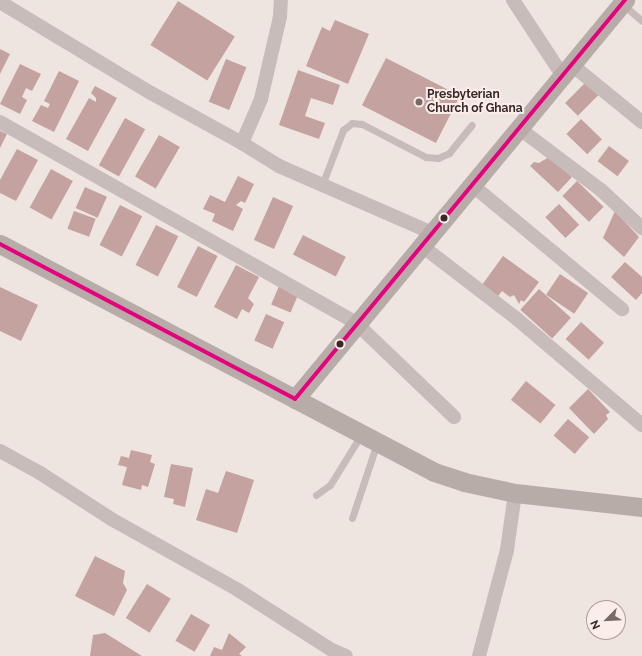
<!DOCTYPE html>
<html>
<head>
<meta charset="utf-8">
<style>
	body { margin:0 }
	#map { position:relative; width:642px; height:656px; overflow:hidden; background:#eee4e0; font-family:Raleway,sans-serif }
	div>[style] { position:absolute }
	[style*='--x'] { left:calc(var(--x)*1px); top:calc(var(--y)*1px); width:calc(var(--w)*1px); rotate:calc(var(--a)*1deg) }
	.building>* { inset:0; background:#c3a2a0; transform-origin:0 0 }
	.lane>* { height:7px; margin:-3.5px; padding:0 3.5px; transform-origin:3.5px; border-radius:3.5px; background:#c7bcb9 }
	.street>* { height:14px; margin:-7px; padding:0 7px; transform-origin:7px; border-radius:7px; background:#c7bcb9 }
	.secondary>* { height:19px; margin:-9.5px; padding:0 9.5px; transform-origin:9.5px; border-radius:9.5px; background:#b8aca9 }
	.bus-1>* { height:4px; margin:-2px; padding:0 2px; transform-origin:2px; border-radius:2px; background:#e5007d }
	.dots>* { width:11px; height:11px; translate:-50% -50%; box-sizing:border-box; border:2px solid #fbede7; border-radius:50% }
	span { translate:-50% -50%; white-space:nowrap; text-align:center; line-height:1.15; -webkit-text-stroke:4px #fbede7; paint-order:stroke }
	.poi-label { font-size:12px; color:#382827; font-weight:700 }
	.left { translate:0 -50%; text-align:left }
	.north { position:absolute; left:586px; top:600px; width:40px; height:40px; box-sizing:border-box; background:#fbede7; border:1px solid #ad9e9a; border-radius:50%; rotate:246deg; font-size:11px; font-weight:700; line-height:16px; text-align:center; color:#382827 }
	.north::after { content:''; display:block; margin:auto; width:14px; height:18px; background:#786a68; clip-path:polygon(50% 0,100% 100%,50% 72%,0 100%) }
</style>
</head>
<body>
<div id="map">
	<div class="building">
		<div style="left:178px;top:1px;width:67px;height:52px;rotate:32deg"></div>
		<div style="clip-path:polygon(335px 20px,369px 34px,348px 84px,306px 66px,322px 27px,330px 31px)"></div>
		<div style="clip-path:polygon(0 49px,10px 54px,0 74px)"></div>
		<div style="left:386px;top:58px;width:83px;height:53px;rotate:27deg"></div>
		<div style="left:226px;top:59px;width:22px;height:46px;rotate:22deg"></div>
		<div style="clip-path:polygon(20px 64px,41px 74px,32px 91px,26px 88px,22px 97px,27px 100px,20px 114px,0 104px)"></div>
		<div style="clip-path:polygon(298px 70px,340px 85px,333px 105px,311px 98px,305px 116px,325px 123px,319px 139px,279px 125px)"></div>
		<div style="clip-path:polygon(59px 71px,79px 81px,54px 132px,32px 121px,41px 105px,48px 108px,50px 104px,44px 101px)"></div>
		<div style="left:587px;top:81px;width:18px;height:31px;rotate:45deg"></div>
		<div style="clip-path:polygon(95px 86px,117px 98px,88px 151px,66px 139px,89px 98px,96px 102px,96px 98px,91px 93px)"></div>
		<div style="left:125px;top:118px;width:23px;height:54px;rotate:29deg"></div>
		<div style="left:581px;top:119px;width:29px;height:21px;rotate:44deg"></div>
		<div style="clip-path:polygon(0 131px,7px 134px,0 148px)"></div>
		<div style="left:159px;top:135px;width:24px;height:48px;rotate:30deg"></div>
		<div style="left:609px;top:146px;width:25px;height:19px;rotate:37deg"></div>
		<div style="clip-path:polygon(17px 149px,38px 160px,16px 201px,0 193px,0 180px)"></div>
		<div style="clip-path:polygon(549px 157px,572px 177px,558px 192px,530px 166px,534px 162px,539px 163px)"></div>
		<div style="left:51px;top:169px;width:25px;height:44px;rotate:29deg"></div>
		<div style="clip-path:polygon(238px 176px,254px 184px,245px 203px,241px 201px,236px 205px,243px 209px,233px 231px,212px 221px,215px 214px,203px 209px,210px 195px,225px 202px)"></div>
		<div style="left:577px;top:181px;width:37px;height:21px;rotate:44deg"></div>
		<div style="left:85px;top:187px;width:24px;height:23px;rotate:24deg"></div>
		<div style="left:273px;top:197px;width:22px;height:47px;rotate:24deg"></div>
		<div style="left:559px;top:204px;width:29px;height:19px;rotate:46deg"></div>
		<div style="left:120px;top:205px;width:25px;height:45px;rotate:27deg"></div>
		<div style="left:74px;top:211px;width:23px;height:19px;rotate:20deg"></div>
		<div style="clip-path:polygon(615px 211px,639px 237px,624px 257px,603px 238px)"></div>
		<div style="left:156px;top:225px;width:25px;height:45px;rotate:27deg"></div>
		<div style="left:303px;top:235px;width:48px;height:22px;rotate:27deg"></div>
		<div style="left:198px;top:246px;width:22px;height:46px;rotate:27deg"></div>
		<div style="clip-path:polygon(503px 256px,539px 282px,524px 302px,521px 300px,519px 304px,514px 295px,510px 297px,502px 291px,498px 296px,482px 285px)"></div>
		<div style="clip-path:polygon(625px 262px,642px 277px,642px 293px,636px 300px,611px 277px)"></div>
		<div style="clip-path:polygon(236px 265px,259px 277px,248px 298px,254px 304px,249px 313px,242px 309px,237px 319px,214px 307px)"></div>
		<div style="left:560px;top:274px;width:34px;height:25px;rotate:34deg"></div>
		<div style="left:279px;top:286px;width:21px;height:20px;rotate:23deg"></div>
		<div style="clip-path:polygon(0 287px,38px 305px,21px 341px,0 331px)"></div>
		<div style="left:539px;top:289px;width:43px;height:28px;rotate:42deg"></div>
		<div style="left:266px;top:314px;width:20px;height:29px;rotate:24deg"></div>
		<div style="left:581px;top:322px;width:31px;height:23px;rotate:42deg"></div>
		<div style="left:526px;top:381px;width:38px;height:24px;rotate:39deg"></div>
		<div style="clip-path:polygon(588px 389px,610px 412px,606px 415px,608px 419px,594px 434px,569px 408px)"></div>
		<div style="left:568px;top:419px;width:28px;height:22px;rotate:41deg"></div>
		<div style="clip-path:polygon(131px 450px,152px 455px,150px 462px,155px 464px,148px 487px,142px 485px,141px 490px,122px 485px,127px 467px,118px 465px,121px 456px,129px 458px)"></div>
		<div style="clip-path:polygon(171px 464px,193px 468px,185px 507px,173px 504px,174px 499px,164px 497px)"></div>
		<div style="clip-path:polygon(226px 471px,254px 480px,237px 533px,196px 520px,206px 489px,218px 493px)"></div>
		<div style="clip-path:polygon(95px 556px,125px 571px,123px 583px,127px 590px,114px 616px,75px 596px)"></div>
		<div style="left:147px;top:584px;width:28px;height:40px;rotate:32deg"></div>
		<div style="left:191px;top:614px;width:22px;height:31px;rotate:30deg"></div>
		<div style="clip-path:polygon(105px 633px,142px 656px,90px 656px,93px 635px)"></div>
		<div style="clip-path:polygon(229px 633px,246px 647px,239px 654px,242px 656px,210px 656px,214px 647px,222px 650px)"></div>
	</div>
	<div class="lane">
		<div style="--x:622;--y:4;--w:26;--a:40"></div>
		<div style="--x:322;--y:185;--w:59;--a:-69.1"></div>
		<div style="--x:343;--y:130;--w:11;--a:-38"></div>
		<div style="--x:352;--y:123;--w:10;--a:6"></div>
		<div style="--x:362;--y:124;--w:72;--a:27.3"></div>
		<div style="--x:426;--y:157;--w:12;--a:5"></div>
		<div style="--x:438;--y:158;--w:12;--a:-24"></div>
		<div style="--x:449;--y:153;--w:36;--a:-51"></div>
		<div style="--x:316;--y:495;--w:17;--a:-36"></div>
		<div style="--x:330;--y:485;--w:59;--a:-58.2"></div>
		<div style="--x:352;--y:518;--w:79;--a:-71.6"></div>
	</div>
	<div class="street">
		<div style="--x:513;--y:0;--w:91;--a:56.7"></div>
		<div style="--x:0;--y:2;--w:176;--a:31.1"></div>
		<div style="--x:151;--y:93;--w:104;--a:28.8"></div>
		<div style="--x:242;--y:143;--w:44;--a:31.9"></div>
		<div style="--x:279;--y:166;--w:167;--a:23.6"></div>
		<div style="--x:572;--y:65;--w:90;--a:39.2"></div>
		<div style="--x:0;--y:122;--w:409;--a:29.4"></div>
		<div style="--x:356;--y:323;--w:136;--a:43.8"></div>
		<div style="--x:520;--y:129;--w:101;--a:37"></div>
		<div style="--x:601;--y:190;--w:56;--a:42.8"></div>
		<div style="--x:242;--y:143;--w:48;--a:-66.6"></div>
		<div style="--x:261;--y:99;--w:84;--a:-77"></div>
		<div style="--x:280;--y:17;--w:17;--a:-87"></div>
		<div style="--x:472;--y:185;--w:195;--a:39.6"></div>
		<div style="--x:422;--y:246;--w:120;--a:37.5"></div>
		<div style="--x:517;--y:319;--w:164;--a:40.3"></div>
		<div style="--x:0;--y:451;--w:46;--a:28.8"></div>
		<div style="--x:40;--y:473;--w:87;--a:32.8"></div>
		<div style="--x:113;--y:520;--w:143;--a:29.2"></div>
		<div style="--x:238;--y:590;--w:112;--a:32.6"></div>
		<div style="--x:332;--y:650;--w:15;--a:23"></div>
		<div style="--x:479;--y:656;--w:110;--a:-75.2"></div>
		<div style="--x:507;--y:550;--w:58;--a:-82"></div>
	</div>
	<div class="secondary">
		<div style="--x:0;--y:244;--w:490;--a:27.7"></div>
		<div style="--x:434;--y:472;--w:32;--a:18"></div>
		<div style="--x:464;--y:482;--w:52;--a:12.2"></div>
		<div style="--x:515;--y:493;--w:128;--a:6.3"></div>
		<div style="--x:295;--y:399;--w:518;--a:-50.41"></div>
	</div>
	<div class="bus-1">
		<div style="--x:0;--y:244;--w:333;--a:27.7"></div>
		<div style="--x:295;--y:399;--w:518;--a:-50.41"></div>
	</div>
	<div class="dots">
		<div style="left:419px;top:102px;background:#786a68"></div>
		<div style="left:444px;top:218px;background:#382827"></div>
		<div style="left:340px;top:344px;background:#382827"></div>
	</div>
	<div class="poi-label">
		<span class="left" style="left:427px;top:102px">Presbyterian<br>Church of Ghana</span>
	</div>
	<div class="north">N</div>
</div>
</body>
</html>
